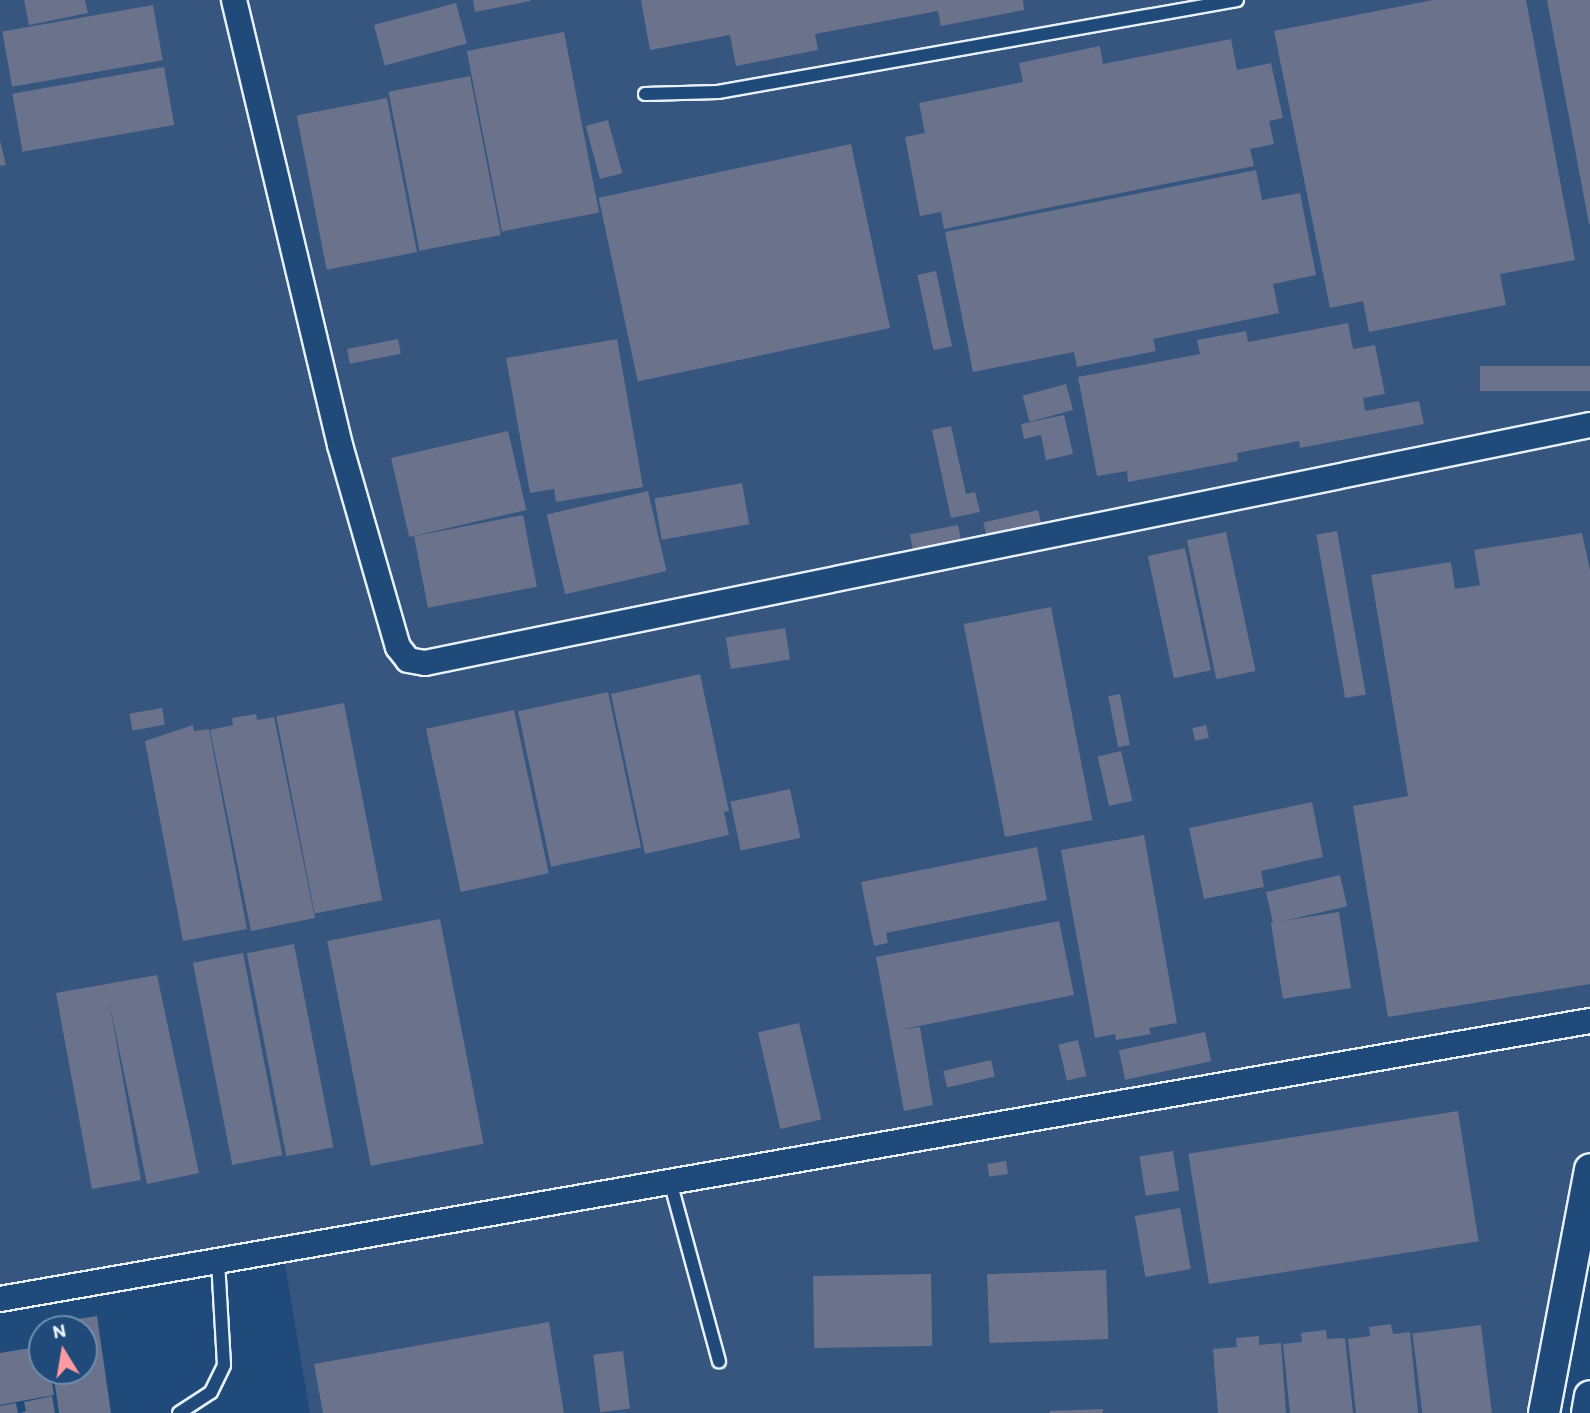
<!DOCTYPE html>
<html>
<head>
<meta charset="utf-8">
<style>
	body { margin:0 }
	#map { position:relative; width:1590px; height:1413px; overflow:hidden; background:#1f4a7a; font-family:Itim,sans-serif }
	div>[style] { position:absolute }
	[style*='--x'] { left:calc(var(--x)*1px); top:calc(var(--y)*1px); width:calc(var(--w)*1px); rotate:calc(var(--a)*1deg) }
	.built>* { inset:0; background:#36567f }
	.building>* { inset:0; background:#6a728c; transform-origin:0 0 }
	.roads { filter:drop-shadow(2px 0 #e8f1f8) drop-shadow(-2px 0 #e8f1f8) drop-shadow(0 2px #e8f1f8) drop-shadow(0 -2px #e8f1f8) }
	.service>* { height:12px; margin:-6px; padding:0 6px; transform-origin:6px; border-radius:6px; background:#1f4a7a }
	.minor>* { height:24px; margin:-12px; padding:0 12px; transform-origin:12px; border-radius:12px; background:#1f4a7a }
	.tertiary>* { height:30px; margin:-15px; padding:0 15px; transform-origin:15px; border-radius:15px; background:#1f4a7a }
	span { translate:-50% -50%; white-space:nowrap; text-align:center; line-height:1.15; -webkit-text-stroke:5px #1f4a7a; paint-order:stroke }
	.north { position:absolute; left:28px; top:1315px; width:70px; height:70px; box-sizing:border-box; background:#1f4a7a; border:2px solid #6f8dac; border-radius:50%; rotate:349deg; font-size:19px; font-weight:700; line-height:28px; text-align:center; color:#e8f1f8 }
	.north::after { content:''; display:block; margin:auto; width:24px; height:32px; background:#ff9aa2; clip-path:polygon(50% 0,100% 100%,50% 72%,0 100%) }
</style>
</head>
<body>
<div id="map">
	<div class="built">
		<div style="clip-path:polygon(0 0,1590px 0,1590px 1168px,1546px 1413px,310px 1413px,284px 1258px,0 1308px)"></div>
	</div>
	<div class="building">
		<div style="clip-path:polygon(24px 0,85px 0,88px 13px,29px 25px)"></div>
		<div style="clip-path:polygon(473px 0,530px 0,530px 1px,475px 12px)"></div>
		<div style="clip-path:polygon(641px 0,1023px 0,1024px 10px,941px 26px,938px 11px,815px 34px,818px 50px,736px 66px,730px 35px,650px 50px)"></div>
		<div style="clip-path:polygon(1433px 0,1526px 0,1575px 260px,1500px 274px,1506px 305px,1369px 332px,1363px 301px,1330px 308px,1274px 31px)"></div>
		<div style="clip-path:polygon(1547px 0,1590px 0,1590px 224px,1589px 224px)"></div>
		<div style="left:456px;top:3px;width:42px;height:85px;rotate:75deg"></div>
		<div style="left:153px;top:5px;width:56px;height:153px;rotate:80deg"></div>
		<div style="left:564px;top:32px;width:184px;height:99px;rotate:79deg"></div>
		<div style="clip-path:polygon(1231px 39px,1237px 70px,1271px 63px,1283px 118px,1269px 121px,1274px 144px,1250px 149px,1254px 166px,944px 229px,941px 212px,920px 216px,905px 137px,925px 133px,919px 103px,1023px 82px,1019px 63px,1100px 46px,1103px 64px)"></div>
		<div style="left:164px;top:67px;width:59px;height:154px;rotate:80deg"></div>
		<div style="left:470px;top:76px;width:162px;height:83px;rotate:79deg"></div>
		<div style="left:387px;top:98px;width:157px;height:92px;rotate:79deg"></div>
		<div style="left:608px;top:120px;width:55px;height:23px;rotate:75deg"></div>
		<div style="clip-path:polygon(0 141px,6px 165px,0 166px)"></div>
		<div style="left:851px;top:144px;width:188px;height:258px;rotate:78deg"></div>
		<div style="clip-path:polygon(1256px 170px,1262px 200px,1300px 193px,1316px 275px,1273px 284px,1279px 313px,1153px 339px,1156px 351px,1077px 367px,1074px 352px,973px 372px,945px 232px)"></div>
		<div style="left:936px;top:271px;width:77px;height:19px;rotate:78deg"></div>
		<div style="clip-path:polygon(1348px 323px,1353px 349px,1375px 345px,1385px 394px,1363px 398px,1365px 411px,1419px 401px,1424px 424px,1300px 448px,1299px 441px,1237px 453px,1238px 461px,1128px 482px,1127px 471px,1097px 476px,1078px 377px,1200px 354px,1197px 340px,1246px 331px,1248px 342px)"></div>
		<div style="left:398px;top:339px;width:15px;height:52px;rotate:79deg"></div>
		<div style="clip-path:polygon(617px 339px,643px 487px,556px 502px,554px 489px,530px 493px,506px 358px)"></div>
		<div style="left:1590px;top:366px;width:25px;height:110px;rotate:90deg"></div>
		<div style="left:1066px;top:384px;width:27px;height:45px;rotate:75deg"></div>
		<div style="clip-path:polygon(1064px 415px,1073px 454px,1046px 460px,1041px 435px,1024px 439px,1021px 424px)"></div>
		<div style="clip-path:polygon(951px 426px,966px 494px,975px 492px,980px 512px,951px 518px,932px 430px)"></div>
		<div style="left:508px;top:431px;width:81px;height:120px;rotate:77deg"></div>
		<div style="left:742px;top:483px;width:42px;height:89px;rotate:80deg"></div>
		<div style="left:648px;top:491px;width:82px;height:104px;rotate:77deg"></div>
		<div style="left:1038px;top:510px;width:17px;height:56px;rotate:77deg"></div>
		<div style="left:523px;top:515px;width:73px;height:111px;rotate:79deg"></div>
		<div style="left:958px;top:525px;width:15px;height:49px;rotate:79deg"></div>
		<div style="left:1337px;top:531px;width:166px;height:21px;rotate:80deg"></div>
		<div style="left:1226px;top:532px;width:142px;height:40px;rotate:78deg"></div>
		<div style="clip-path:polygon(1582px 533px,1590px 570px,1590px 984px,1388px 1017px,1353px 806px,1408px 796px,1371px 575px,1451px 562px,1455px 589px,1480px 585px,1474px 550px)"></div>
		<div style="left:1185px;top:548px;width:125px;height:38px;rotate:78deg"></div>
		<div style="left:1051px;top:607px;width:217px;height:89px;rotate:79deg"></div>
		<div style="left:785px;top:628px;width:32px;height:60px;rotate:81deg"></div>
		<div style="clip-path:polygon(700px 674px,729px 811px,724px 812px,729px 835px,645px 854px,611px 694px)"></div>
		<div style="left:608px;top:692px;width:159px;height:92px;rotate:78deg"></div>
		<div style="left:1120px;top:694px;width:52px;height:12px;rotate:79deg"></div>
		<div style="left:344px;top:703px;width:201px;height:69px;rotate:79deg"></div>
		<div style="left:162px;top:708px;width:17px;height:33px;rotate:80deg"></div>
		<div style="left:514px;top:710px;width:167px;height:90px;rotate:78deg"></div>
		<div style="clip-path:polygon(256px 714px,257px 720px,274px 717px,315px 918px,251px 931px,210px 730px,233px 725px,232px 718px)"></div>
		<div style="clip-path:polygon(193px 725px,194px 731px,209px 729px,247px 929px,183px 941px,145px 741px)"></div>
		<div style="left:1206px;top:725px;width:13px;height:14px;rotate:77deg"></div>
		<div style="left:1121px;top:751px;width:51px;height:24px;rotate:77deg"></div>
		<div style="left:790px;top:789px;width:50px;height:61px;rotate:78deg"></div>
		<div style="clip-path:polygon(1312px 802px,1323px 857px,1261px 871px,1264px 887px,1204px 899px,1189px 828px)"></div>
		<div style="clip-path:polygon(1144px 835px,1177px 1023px,1149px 1028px,1151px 1034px,1116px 1040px,1115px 1034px,1095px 1038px,1061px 850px)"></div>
		<div style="clip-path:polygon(1037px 847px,1047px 900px,886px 933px,888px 943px,874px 946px,861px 882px)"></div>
		<div style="left:1340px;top:875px;width:32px;height:76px;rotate:77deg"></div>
		<div style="left:1339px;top:912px;width:77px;height:69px;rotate:81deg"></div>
		<div style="left:440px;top:919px;width:229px;height:115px;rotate:79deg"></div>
		<div style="clip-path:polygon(1059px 921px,1074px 995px,899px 1030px,920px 1027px,933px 1105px,904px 1111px,876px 957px)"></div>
		<div style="left:294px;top:944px;width:207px;height:48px;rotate:79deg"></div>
		<div style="left:243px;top:953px;width:206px;height:51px;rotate:79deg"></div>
		<div style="clip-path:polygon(157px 975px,199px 1173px,147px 1184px,109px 1001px,141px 1180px,92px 1189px,56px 993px)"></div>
		<div style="left:799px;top:1023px;width:99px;height:42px;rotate:77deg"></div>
		<div style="left:1205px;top:1032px;width:30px;height:88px;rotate:78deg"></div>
		<div style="left:1078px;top:1040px;width:37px;height:20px;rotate:77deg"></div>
		<div style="left:991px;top:1060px;width:17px;height:49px;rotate:77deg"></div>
		<div style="left:1458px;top:1111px;width:132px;height:273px;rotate:81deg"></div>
		<div style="left:1173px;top:1151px;width:40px;height:34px;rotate:81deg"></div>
		<div style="left:1006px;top:1161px;width:13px;height:19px;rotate:81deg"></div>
		<div style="left:1180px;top:1208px;width:62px;height:46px;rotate:80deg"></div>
		<div style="left:1106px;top:1270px;width:69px;height:119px;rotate:88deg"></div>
		<div style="left:931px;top:1274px;width:72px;height:118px;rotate:89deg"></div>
		<div style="clip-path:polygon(97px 1316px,111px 1413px,59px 1413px,53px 1371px,84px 1371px,84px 1329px,47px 1329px,46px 1324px)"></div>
		<div style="clip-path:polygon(549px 1322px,564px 1413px,323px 1413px,314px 1364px)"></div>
		<div style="clip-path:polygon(1391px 1324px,1393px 1334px,1410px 1332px,1418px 1413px,1356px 1413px,1348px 1339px,1370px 1336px,1369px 1327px)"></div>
		<div style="left:1481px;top:1325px;width:89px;height:69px;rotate:83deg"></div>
		<div style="clip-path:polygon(1326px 1330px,1327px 1339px,1345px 1338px,1353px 1413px,1290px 1413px,1283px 1344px,1302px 1342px,1301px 1333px)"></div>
		<div style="clip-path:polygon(1259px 1336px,1259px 1345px,1281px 1343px,1286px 1413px,1218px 1413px,1213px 1349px,1237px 1347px,1236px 1338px)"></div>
		<div style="clip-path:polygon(42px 1346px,42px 1371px,50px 1371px,54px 1395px,0 1405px,0 1353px)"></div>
		<div style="left:623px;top:1351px;width:58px;height:30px;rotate:83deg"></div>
		<div style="clip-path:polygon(52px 1396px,55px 1413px,21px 1413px,26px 1411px,24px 1402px)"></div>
		<div style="clip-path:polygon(16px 1403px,18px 1413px,0 1413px,0 1406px)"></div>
		<div style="clip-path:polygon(1103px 1409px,1103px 1413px,1050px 1413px,1050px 1411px)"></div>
	</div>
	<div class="roads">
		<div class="service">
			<div style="--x:645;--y:94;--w:73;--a:-1.6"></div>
			<div style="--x:718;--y:92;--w:527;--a:-10.05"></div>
			<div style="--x:670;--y:1181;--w:187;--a:74.8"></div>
			<div style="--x:179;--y:1413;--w:38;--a:-33"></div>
			<div style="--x:211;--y:1392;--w:30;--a:-64"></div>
			<div style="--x:224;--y:1365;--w:104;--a:-93.3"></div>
		</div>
		<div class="minor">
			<div style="--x:234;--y:0;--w:457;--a:76.6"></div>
			<div style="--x:340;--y:445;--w:210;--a:74"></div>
			<div style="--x:398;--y:647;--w:16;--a:52"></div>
			<div style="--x:408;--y:660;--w:17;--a:10"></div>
			<div style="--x:425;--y:663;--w:1189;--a:-11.55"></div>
			<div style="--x:0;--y:1299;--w:1614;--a:-9.92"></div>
		</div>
		<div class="tertiary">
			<div style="--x:1544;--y:1413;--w:248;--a:-79.3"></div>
			<div style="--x:1587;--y:1413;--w:17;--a:-80"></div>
		</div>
	</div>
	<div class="north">N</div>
</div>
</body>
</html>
